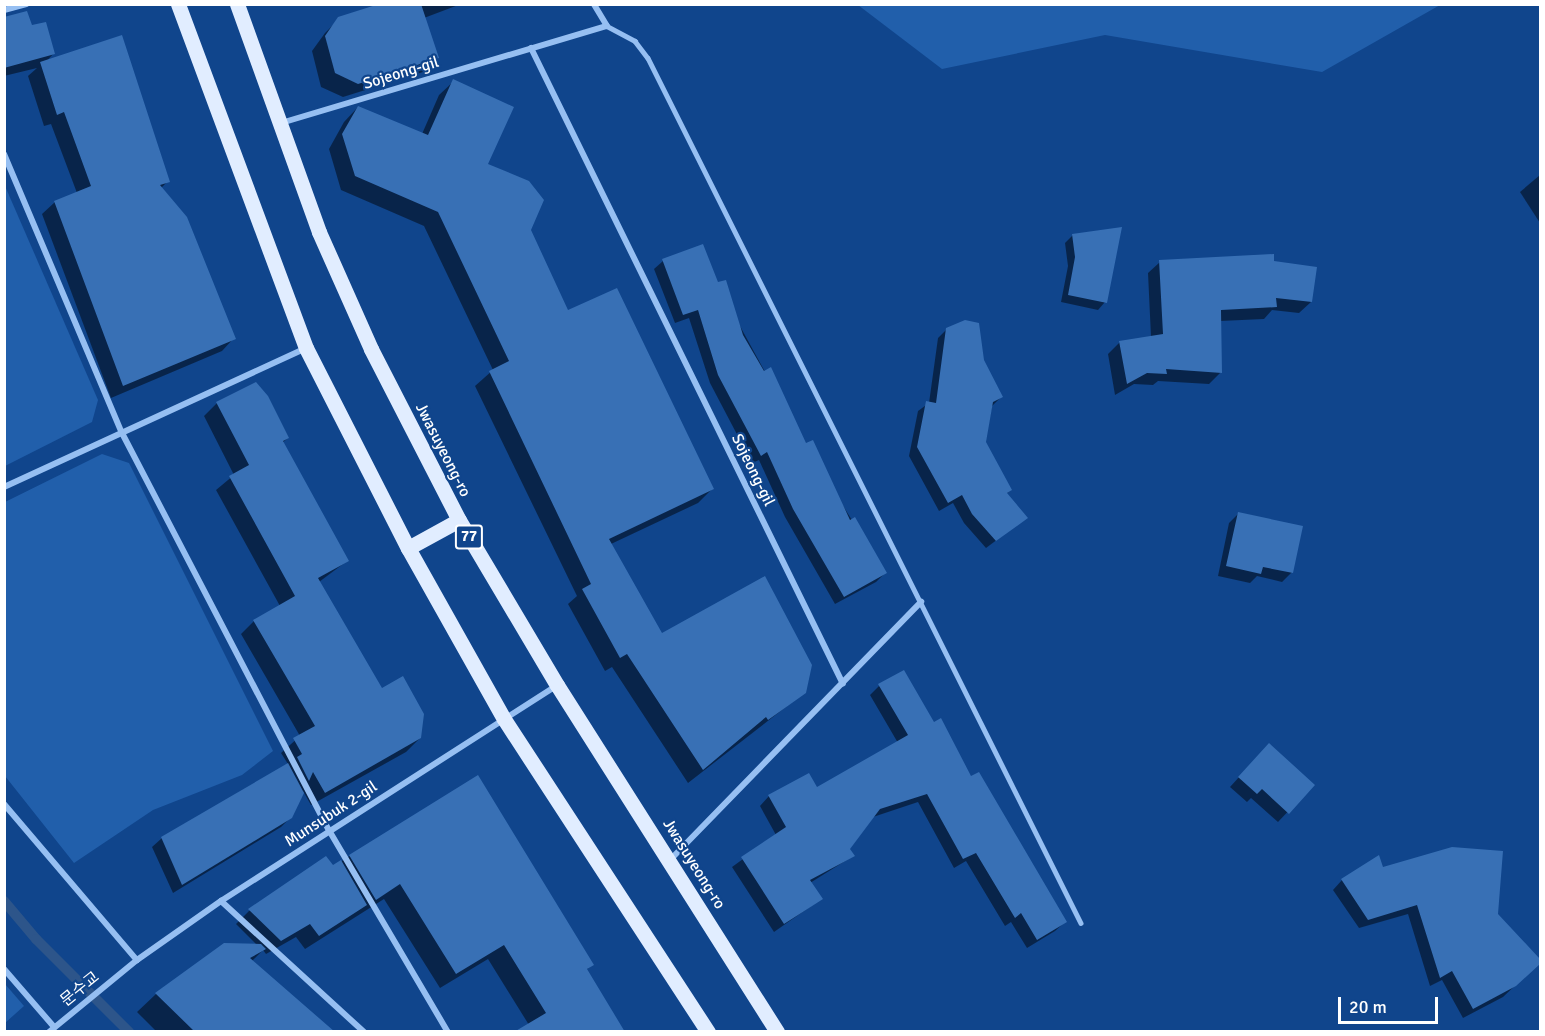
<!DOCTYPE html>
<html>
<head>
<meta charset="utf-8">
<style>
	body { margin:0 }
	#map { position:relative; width:1545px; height:1036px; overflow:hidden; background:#10458c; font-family:Signika,"Noto Sans KR",sans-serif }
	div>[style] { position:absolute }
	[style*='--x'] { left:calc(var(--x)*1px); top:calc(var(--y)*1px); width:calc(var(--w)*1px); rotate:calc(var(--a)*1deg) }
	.green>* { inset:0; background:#215fab }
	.shadow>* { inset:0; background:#0007 }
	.stream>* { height:10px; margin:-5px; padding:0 5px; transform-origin:5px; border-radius:5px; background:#2d558a }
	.building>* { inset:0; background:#3870b5 }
	.lane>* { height:4.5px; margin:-2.25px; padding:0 2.25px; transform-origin:2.25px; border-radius:2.25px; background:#96bff2 }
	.street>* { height:6px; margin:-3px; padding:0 3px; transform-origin:3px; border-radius:3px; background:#96bff2 }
	.primary>* { height:15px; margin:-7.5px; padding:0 7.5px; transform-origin:7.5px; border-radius:7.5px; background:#e1edff }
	span { translate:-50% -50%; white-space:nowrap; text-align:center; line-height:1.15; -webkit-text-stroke:4.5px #10458c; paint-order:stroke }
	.shield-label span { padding:2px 4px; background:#10458c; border:2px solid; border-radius:4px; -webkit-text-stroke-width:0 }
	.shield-label { font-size:15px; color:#fff; font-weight:700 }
	.street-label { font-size:16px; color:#fff }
	.frame { position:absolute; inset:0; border:6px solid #fff; pointer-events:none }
	.scale { position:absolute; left:1338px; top:997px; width:100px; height:27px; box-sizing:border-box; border:3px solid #fff; border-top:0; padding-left:8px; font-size:18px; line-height:21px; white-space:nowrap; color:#fff; -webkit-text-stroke:4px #10458c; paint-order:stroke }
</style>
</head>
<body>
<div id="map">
	<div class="green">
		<div style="clip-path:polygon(858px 5px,1440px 5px,1322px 72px,1105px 35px,942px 69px)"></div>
		<div style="clip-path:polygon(5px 186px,98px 400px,92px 422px,5px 466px)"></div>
		<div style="clip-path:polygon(102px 454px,129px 463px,273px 751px,242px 775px,153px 810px,74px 863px,5px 776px,5px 502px)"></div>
		<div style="clip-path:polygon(5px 984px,24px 1006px,5px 1023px,4px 1023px)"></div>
	</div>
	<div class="shadow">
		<div style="clip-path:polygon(384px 4px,461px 4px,424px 18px,437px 58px,423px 72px,343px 97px,321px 87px,312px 51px,325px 33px,339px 19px)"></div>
		<div style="clip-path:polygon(4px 16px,30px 27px,53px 54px,46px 62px,168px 181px,161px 188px,234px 338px,222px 351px,111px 398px,42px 214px,55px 202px,77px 193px,51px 124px,44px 126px,28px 76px,37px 68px,4px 76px)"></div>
		<div style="clip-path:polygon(454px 81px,486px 165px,530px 230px,568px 312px,712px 489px,698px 503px,611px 544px,661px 635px,805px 692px,688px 783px,612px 667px,605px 671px,568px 604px,577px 596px,475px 386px,493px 370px,424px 226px,341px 190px,329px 149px,344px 122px,358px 107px,422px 134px,439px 95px)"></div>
		<div style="clip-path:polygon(1540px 175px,1540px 223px,1520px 192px)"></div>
		<div style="clip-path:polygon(1073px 235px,1105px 302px,1098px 310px,1061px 302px,1068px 266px,1065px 243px)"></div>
		<div style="clip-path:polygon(663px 261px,717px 284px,805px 445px,885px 573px,876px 582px,835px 604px,785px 517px,759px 460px,752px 463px,710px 383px,689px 318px,675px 323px,654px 269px)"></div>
		<div style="clip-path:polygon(1160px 262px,1273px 262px,1311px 302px,1299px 313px,1272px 310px,1264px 319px,1220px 321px,1221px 372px,1209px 384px,1158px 381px,1153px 385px,1134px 384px,1115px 395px,1108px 354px,1120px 342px,1151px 337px,1148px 273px)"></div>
		<div style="clip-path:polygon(947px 329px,983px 361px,1001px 397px,992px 406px,985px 442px,1011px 490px,1006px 494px,1026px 518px,986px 548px,964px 523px,953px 503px,939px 511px,909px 456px,918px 411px,929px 403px,938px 338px)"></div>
		<div style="clip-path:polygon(217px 403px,288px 438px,282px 443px,347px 561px,319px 582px,381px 690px,420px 738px,406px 752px,311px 805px,303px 791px,291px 817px,281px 827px,173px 893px,152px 847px,162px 838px,288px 764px,281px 753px,300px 736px,241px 634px,254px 621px,280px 606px,216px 490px,234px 475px,204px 416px)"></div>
		<div style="clip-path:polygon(1239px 513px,1292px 572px,1282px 582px,1257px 576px,1250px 583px,1218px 576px,1229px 523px)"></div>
		<div style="clip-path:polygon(879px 686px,933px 724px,1065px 922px,1055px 931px,1027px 948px,1011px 922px,1005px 926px,966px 861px,954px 868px,918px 802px,873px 817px,849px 848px,853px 856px,810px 883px,821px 899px,774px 932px,732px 867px,776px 835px,760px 806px,769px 796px,816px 790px,898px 743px,870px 695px)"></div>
		<div style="clip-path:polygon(1260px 754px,1313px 785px,1278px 822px,1251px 798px,1247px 802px,1230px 787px)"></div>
		<div style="clip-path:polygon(350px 856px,592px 965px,586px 970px,623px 1032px,529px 1025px,488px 959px,440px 988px,384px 899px,305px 949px,296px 937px,266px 954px,263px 950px,252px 961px,332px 1032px,157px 1032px,137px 1012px,156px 994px,258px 946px,236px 924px,249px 911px,326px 858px,332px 867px)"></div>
		<div style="clip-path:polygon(1382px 869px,1497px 914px,1540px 962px,1503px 997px,1463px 1018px,1442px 980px,1430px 986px,1408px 914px,1359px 928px,1333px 890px,1342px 880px)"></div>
	</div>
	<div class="stream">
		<div style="--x:4;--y:901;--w:50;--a:49.9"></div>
		<div style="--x:36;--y:939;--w:132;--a:45"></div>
	</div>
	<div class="building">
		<div style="clip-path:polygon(379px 4px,421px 4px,439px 58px,358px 84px,335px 73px,325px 36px,338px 17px)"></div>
		<div style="clip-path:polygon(27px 11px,32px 25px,46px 22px,55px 54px,4px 68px,4px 17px)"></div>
		<div style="clip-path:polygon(122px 35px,170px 182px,160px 185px,187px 217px,236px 339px,123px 386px,54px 201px,91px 186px,64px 112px,57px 115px,40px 62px)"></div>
		<div style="clip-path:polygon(453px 79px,514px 107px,488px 164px,529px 181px,544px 200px,531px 230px,568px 310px,617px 288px,714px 489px,609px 539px,662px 633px,765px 576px,812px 665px,806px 693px,768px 720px,766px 717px,703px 770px,627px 654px,620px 658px,582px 589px,591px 584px,489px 371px,509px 361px,438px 212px,355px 176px,342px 134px,358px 106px,428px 135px)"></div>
		<div style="clip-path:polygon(1122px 227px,1107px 303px,1068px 295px,1075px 257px,1072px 234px)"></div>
		<div style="clip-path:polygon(703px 244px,718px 282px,726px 280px,743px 335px,764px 371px,771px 367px,806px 443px,813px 440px,850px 520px,855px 517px,887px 573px,844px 597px,793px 509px,767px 452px,761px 456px,718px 375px,698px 310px,683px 315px,662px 259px)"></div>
		<div style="clip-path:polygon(1274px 254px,1274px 261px,1317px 267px,1312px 302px,1276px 298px,1277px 307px,1221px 310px,1222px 373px,1166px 369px,1167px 374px,1147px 373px,1127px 384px,1119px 341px,1163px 334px,1159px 260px)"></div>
		<div style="clip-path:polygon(965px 320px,979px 323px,984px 360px,1003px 397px,993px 402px,986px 442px,1012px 490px,1007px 493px,1028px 518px,996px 541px,972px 514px,962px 495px,948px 503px,917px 447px,926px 401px,936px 403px,946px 328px)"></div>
		<div style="clip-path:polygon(256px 382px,268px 396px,289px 438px,283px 441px,349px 561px,318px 578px,382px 688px,403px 676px,424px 714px,421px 738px,325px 793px,313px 772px,309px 781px,297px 757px,302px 754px,293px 738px,315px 726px,253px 620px,295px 596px,229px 476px,249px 465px,216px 402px)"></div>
		<div style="clip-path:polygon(1238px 512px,1303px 526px,1293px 573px,1263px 567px,1261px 574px,1226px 566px)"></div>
		<div style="clip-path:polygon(904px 670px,934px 722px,941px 718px,971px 776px,979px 772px,1067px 922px,1037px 940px,1021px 913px,1015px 918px,976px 853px,963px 859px,927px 794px,880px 809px,850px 849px,855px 856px,810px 880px,823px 899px,784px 924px,741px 857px,786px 827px,768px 795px,809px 773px,817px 787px,908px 735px,878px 684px)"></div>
		<div style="clip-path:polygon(1269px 743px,1315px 785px,1289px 814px,1262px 789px,1257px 794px,1238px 777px)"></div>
		<div style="clip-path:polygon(288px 763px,304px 793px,292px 818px,182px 885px,161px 837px)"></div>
		<div style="clip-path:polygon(478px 775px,594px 965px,587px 969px,625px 1032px,514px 1032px,546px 1013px,504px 945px,456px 974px,400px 884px,376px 900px,349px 855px)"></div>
		<div style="clip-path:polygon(1452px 847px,1503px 851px,1498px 914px,1540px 959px,1540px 964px,1516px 986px,1473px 1009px,1452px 971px,1440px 978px,1417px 905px,1368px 920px,1341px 879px,1379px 855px,1383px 867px)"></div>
		<div style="clip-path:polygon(326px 856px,333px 865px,341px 860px,367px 905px,319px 936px,310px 924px,281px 941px,248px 909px)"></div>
		<div style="clip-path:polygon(224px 943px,261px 944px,266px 949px,250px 958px,335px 1032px,195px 1032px,155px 993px)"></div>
	</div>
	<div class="lane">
		<div style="--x:607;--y:26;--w:32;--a:28"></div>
		<div style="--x:635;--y:41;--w:21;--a:53"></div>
		<div style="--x:648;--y:58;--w:967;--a:63.41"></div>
	</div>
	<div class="street">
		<div style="--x:4;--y:10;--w:23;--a:-15"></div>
		<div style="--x:531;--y:48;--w:708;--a:63.87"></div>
		<div style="--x:281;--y:123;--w:340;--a:-16.6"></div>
		<div style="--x:607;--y:26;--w:26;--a:-121"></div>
		<div style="--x:4;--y:154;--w:303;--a:67.1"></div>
		<div style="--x:122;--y:433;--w:450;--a:62.5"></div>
		<div style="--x:330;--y:832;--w:232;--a:59.5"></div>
		<div style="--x:4;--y:487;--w:332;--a:-24.7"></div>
		<div style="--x:4;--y:804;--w:205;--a:49.6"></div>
		<div style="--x:671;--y:859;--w:359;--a:-45.8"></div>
		<div style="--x:221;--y:901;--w:194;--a:42.5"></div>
		<div style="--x:4;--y:969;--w:77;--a:49.2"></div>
		<div style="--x:49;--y:1032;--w:114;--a:-39.3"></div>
		<div style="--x:137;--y:960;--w:103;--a:-35.1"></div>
		<div style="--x:221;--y:901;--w:399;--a:-32.7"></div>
	</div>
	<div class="primary">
		<div style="--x:178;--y:4;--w:367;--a:69.6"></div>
		<div style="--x:306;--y:348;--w:225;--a:63"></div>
		<div style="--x:408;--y:548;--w:196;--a:60.7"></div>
		<div style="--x:504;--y:719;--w:374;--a:56.9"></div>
		<div style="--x:237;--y:4;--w:242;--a:70.2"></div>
		<div style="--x:319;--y:232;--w:128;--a:66"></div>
		<div style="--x:371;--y:349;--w:192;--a:62.8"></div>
		<div style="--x:459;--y:520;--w:192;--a:59.3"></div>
		<div style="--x:557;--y:685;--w:411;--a:57.6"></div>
		<div style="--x:408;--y:548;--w:58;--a:-28.8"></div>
	</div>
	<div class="shield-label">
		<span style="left:469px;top:537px">77</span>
	</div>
	<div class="street-label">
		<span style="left:401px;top:73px;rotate:-17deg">Sojeong-gil</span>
		<span style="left:443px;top:450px;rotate:63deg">Jwasuyeong-ro</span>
		<span style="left:753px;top:470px;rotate:64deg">Sojeong-gil</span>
		<span style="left:331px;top:814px;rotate:-33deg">Munsubuk 2-gil</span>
		<span style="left:694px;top:864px;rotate:58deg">Jwasuyeong-ro</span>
		<span style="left:80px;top:989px;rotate:-39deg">문수교</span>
	</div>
	<div class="frame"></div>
	<div class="scale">20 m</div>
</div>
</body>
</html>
